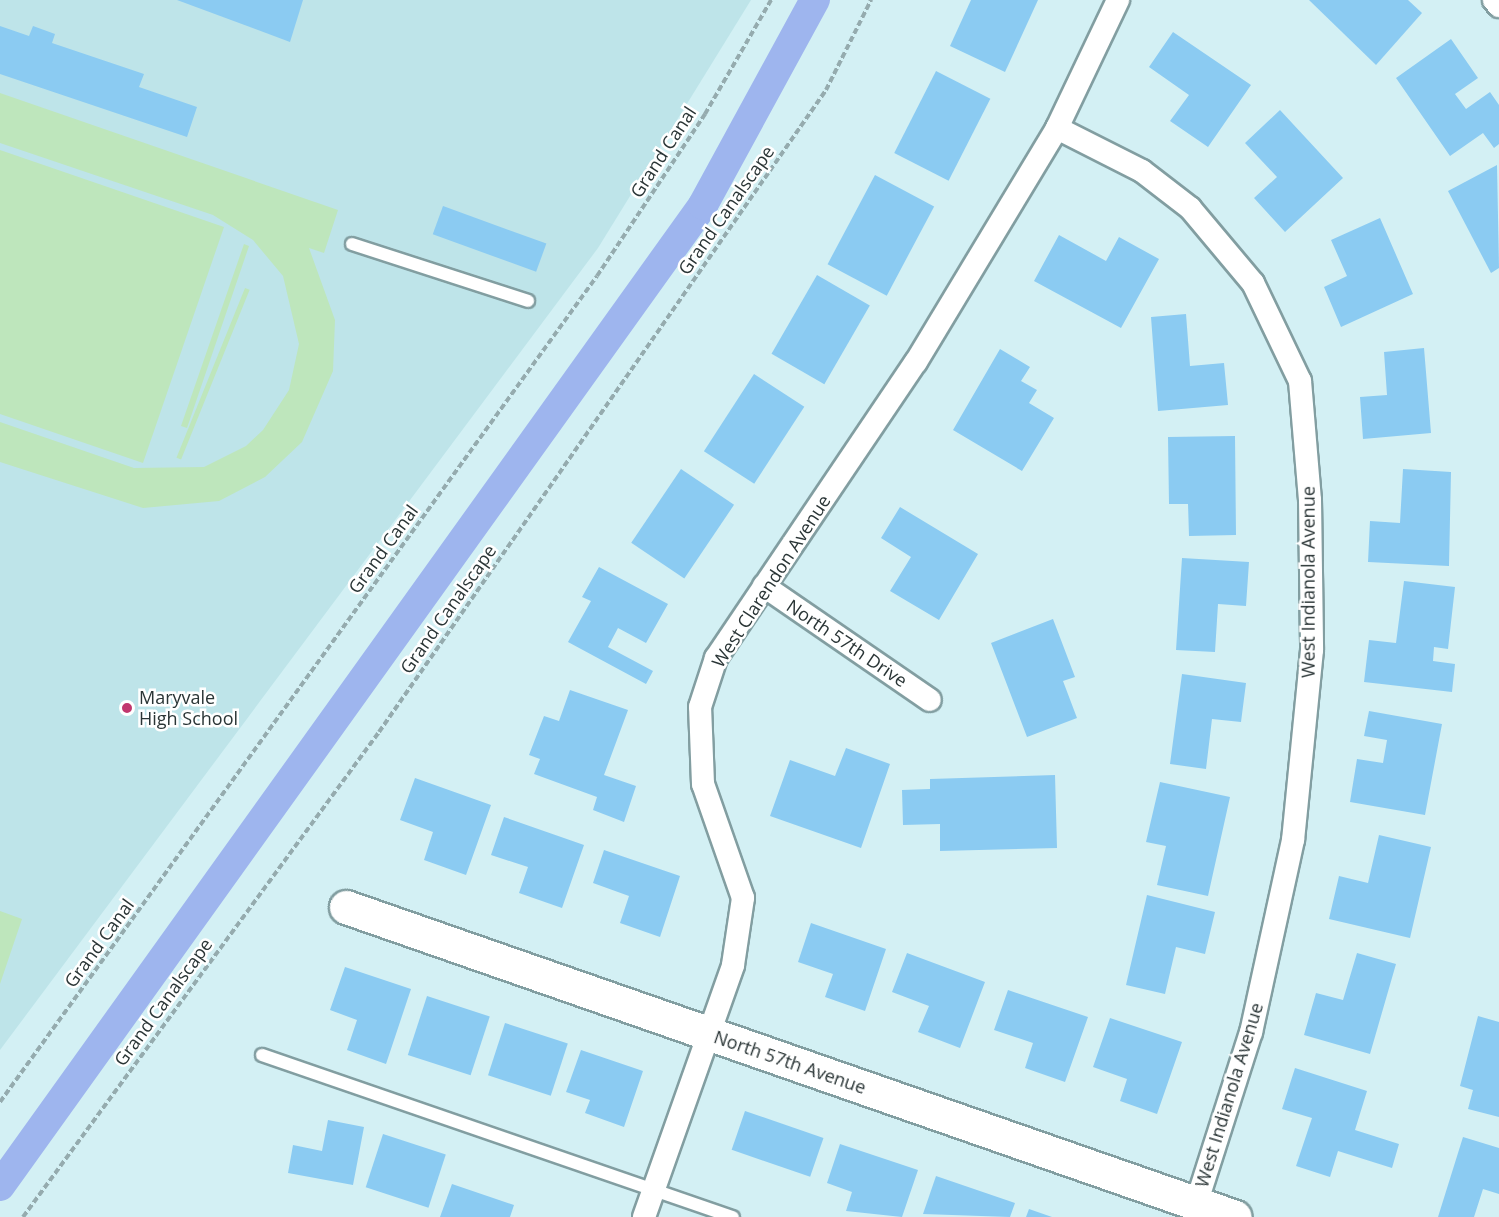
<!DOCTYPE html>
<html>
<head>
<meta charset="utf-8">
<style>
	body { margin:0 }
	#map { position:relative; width:1499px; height:1217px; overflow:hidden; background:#d3f0f4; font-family:"Open Sans",sans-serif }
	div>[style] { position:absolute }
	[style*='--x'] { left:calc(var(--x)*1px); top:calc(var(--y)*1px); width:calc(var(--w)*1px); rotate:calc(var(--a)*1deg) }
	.built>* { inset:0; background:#bee4e9 }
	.green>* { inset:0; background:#bee6bc; transform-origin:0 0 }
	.canal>* { height:30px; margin:-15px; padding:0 15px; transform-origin:15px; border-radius:15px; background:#9eb5ee }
	.building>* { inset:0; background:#8bcbf2; transform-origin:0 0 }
	.path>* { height:4px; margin-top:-2px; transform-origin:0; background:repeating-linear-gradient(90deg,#95abae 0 6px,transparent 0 9px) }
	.roads { filter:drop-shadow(2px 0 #829ea1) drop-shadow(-2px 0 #829ea1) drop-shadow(0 2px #829ea1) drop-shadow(0 -2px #829ea1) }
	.lane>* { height:12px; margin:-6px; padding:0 6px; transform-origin:6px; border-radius:6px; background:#fff }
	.street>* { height:22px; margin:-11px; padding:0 11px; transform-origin:11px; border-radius:11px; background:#fff }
	.secondary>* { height:33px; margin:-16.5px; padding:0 16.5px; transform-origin:16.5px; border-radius:16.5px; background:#fff }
	.dots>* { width:16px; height:16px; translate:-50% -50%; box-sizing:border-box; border:3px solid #fff; border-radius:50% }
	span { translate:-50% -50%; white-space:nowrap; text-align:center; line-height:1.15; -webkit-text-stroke:5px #fff; paint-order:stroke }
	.street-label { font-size:18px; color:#2a3536 }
	.poi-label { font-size:18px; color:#2a3536 }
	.left { translate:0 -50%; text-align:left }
</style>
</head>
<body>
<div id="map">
	<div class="built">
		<div style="clip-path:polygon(0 0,751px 0,598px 248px,0 1050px)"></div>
	</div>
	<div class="green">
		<div style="clip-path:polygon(0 93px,338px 210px,324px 253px,309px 248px,335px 320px,333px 371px,302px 442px,265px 477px,219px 501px,143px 508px,0 462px,0 422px,134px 468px,204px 467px,246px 446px,263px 430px,289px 390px,299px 344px,283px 276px,253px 240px,213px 215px,0 143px)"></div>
		<div style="clip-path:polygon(0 150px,224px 227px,143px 463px,0 414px)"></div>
		<div style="clip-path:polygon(244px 244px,249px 246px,187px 428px,181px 426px)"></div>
		<div style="left:245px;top:288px;width:5px;height:183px;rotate:22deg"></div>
		<div style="clip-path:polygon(0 911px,22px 919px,0 984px)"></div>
	</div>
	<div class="canal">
		<div style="--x:0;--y:1186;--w:1207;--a:-54.37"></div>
		<div style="--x:703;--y:205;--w:234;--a:-61.4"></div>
	</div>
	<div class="building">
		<div style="clip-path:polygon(177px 0,303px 0,290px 42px)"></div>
		<div style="clip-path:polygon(971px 0,1038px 0,1005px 72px,950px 46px)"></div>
		<div style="clip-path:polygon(1309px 0,1408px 0,1422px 13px,1376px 65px)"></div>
		<div style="clip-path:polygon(0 26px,29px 36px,33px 26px,55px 34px,52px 43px,144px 74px,139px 87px,197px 107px,187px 137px,0 74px)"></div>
		<div style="clip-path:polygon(1173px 32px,1251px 85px,1208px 147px,1170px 121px,1189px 95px,1149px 67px)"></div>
		<div style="clip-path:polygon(1451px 39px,1478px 78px,1455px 94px,1466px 109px,1490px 92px,1499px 105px,1499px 144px,1494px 148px,1483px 133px,1450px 156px,1396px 78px)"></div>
		<div style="left:936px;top:71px;width:61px;height:92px;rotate:27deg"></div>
		<div style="clip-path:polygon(1280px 110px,1343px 178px,1285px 232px,1254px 198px,1277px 177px,1245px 143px)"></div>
		<div style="clip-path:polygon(1497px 165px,1499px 268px,1491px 273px,1448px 191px)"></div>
		<div style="left:875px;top:175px;width:67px;height:101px;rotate:28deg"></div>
		<div style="left:443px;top:206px;width:110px;height:30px;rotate:20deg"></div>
		<div style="clip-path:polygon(1380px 218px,1413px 294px,1341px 327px,1324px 287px,1347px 276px,1331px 240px)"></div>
		<div style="clip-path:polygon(1059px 235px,1106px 261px,1119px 237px,1159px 259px,1121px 328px,1034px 281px)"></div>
		<div style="left:817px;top:275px;width:61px;height:91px;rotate:30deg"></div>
		<div style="clip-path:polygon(1186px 314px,1190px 366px,1224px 363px,1228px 405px,1158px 411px,1151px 317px)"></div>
		<div style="clip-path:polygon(1424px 348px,1431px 433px,1363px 439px,1360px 397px,1387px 395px,1384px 352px)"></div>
		<div style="clip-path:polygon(1000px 349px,1030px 367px,1021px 381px,1037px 390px,1029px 403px,1054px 418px,1022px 471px,953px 430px)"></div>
		<div style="left:754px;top:374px;width:60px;height:92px;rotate:33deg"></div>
		<div style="clip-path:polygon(1235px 436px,1236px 535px,1189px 536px,1188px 504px,1169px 504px,1168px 437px)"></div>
		<div style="left:681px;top:469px;width:64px;height:89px;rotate:34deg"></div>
		<div style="clip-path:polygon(1403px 469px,1451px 472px,1449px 566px,1368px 562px,1370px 521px,1400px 523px)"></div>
		<div style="clip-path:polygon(900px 507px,978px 554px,939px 620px,890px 591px,911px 557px,881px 538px)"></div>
		<div style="clip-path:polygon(1182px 558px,1249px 562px,1246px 606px,1218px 604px,1215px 652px,1176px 650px)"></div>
		<div style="clip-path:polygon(599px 567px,668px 604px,646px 643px,618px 628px,608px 647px,653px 671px,646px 684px,568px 642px,591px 601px,582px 597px)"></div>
		<div style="clip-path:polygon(1404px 581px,1455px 587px,1448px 649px,1434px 647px,1433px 661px,1455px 664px,1452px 692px,1364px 682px,1369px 640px,1396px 643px)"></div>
		<div style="clip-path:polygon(1053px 619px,1075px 677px,1063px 681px,1077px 718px,1027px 737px,991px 643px)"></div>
		<div style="clip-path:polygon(1182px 674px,1246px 683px,1241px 722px,1212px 719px,1206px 769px,1170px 764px)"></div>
		<div style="clip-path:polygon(570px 690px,628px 710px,604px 775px,636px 786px,624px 822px,593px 810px,597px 797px,534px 774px,540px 759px,529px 755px,544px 716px,559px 721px)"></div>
		<div style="clip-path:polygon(1369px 711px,1442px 724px,1425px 815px,1350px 802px,1357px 759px,1383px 763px,1387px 740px,1364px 736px)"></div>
		<div style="clip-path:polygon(846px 748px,890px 764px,861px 848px,770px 816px,790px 760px,835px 776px)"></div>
		<div style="clip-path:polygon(1055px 775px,1057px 848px,940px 851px,940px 824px,903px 825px,902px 790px,930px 789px,930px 779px)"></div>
		<div style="clip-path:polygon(415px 778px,491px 805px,466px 875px,424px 860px,433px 832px,400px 820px)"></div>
		<div style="clip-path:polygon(1160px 782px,1230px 797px,1208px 896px,1157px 885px,1166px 846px,1146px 842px)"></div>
		<div style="clip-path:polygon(504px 817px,584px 845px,562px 908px,519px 893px,528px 867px,491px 855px)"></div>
		<div style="clip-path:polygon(1379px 835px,1431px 847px,1410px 938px,1329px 919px,1339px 876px,1368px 883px)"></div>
		<div style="clip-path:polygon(604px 850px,680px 876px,660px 937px,620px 923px,629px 896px,593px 883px)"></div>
		<div style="clip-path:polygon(1147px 895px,1215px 912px,1205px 954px,1176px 947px,1165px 994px,1126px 985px)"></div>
		<div style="clip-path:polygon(811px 923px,886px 949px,865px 1011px,825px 997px,833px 974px,798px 962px)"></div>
		<div style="clip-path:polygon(907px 953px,985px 982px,960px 1048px,918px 1032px,929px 1006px,892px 992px)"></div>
		<div style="clip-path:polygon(1357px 953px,1396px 964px,1370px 1054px,1304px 1035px,1316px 993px,1343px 1000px)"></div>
		<div style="clip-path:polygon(345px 967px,411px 989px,386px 1064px,347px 1050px,357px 1020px,330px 1010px)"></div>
		<div style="clip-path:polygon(1008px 990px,1088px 1017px,1065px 1082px,1025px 1068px,1033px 1043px,994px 1030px)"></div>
		<div style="left:427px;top:996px;width:66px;height:62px;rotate:18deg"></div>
		<div style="clip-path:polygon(1478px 1016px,1499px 1022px,1499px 1117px,1468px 1109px,1473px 1090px,1460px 1086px)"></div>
		<div style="clip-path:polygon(1110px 1018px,1182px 1042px,1157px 1114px,1120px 1101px,1127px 1079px,1093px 1067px)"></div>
		<div style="left:505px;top:1023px;width:66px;height:55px;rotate:18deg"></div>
		<div style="clip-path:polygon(581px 1050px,643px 1071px,624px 1127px,585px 1113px,590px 1100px,566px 1092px)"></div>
		<div style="clip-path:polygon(1295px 1068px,1367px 1091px,1355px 1130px,1399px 1144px,1392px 1168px,1338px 1151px,1330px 1177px,1296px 1166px,1312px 1118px,1282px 1109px)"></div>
		<div style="left:745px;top:1111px;width:83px;height:41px;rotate:19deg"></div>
		<div style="clip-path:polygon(328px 1120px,364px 1127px,353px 1185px,288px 1173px,293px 1145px,322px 1151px)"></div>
		<div style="left:383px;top:1134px;width:66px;height:56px;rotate:18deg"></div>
		<div style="clip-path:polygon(1463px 1137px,1499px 1148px,1499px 1194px,1483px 1189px,1474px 1217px,1438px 1217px)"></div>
		<div style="clip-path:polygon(840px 1144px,918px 1170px,902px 1217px,846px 1211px,852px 1192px,827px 1183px)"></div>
		<div style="clip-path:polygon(936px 1176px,1015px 1203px,1010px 1217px,923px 1214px)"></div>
		<div style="clip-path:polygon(452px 1184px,514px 1205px,510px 1217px,440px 1217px)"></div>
		<div style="clip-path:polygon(1029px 1209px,1052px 1217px,1026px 1217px)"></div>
	</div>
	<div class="path">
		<div style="--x:0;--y:1102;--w:1019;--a:-54.14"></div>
		<div style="--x:597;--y:276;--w:195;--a:-56.3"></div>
		<div style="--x:705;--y:114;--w:132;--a:-59.9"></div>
		<div style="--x:23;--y:1217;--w:602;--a:-53.72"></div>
		<div style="--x:379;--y:732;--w:782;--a:-55.15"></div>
		<div style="--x:826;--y:90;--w:101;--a:-63.4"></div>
	</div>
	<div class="roads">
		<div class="lane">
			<div style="--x:352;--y:244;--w:185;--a:17.9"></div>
			<div style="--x:262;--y:1055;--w:498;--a:19"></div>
		</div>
		<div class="street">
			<div style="--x:1494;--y:0;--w:8;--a:50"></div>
			<div style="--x:1057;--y:128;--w:95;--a:26.8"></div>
			<div style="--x:1142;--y:171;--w:61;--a:37.6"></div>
			<div style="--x:1190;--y:208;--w:98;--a:50"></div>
			<div style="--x:1253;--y:283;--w:109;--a:64.4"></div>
			<div style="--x:1300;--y:381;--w:119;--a:85.2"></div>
			<div style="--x:1310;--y:500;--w:150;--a:89.2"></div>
			<div style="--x:1312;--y:650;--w:191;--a:95.7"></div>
			<div style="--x:1293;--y:840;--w:197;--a:102.3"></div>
			<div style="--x:1251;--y:1032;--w:181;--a:107.7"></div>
			<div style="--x:764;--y:586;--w:201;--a:34.5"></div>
			<div style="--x:644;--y:1217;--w:267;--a:-70.5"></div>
			<div style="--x:733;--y:965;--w:68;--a:-81.5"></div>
			<div style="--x:743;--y:898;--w:121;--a:-109.3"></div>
			<div style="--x:703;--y:784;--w:77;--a:-92.2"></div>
			<div style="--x:700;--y:707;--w:52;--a:-71.9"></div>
			<div style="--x:716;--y:658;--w:357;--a:-56"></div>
			<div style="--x:916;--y:362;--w:273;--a:-58.9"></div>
			<div style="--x:1057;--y:128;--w:142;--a:-64.5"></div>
		</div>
		<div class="secondary">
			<div style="--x:346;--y:907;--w:941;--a:19.22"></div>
		</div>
	</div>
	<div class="dots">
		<div style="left:127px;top:708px;background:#c1366e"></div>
	</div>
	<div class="street-label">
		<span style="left:663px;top:152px;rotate:-57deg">Grand Canal</span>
		<span style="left:726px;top:210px;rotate:-55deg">Grand Canalscape</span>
		<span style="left:383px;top:549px;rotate:-54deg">Grand Canal</span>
		<span style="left:771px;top:581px;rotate:-57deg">West Clarendon Avenue</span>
		<span style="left:1308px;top:582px;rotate:-90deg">West Indianola Avenue</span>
		<span style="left:448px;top:609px;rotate:-55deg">Grand Canalscape</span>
		<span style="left:847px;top:643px;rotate:34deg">North 57th Drive</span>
		<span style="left:99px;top:943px;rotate:-54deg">Grand Canal</span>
		<span style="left:163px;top:1002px;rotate:-54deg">Grand Canalscape</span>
		<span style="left:790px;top:1062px;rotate:19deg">North 57th Avenue</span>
		<span style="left:1229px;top:1095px;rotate:-73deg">West Indianola Avenue</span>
	</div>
	<div class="poi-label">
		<span class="left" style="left:139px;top:708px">Maryvale<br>High School</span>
	</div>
</div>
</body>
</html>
